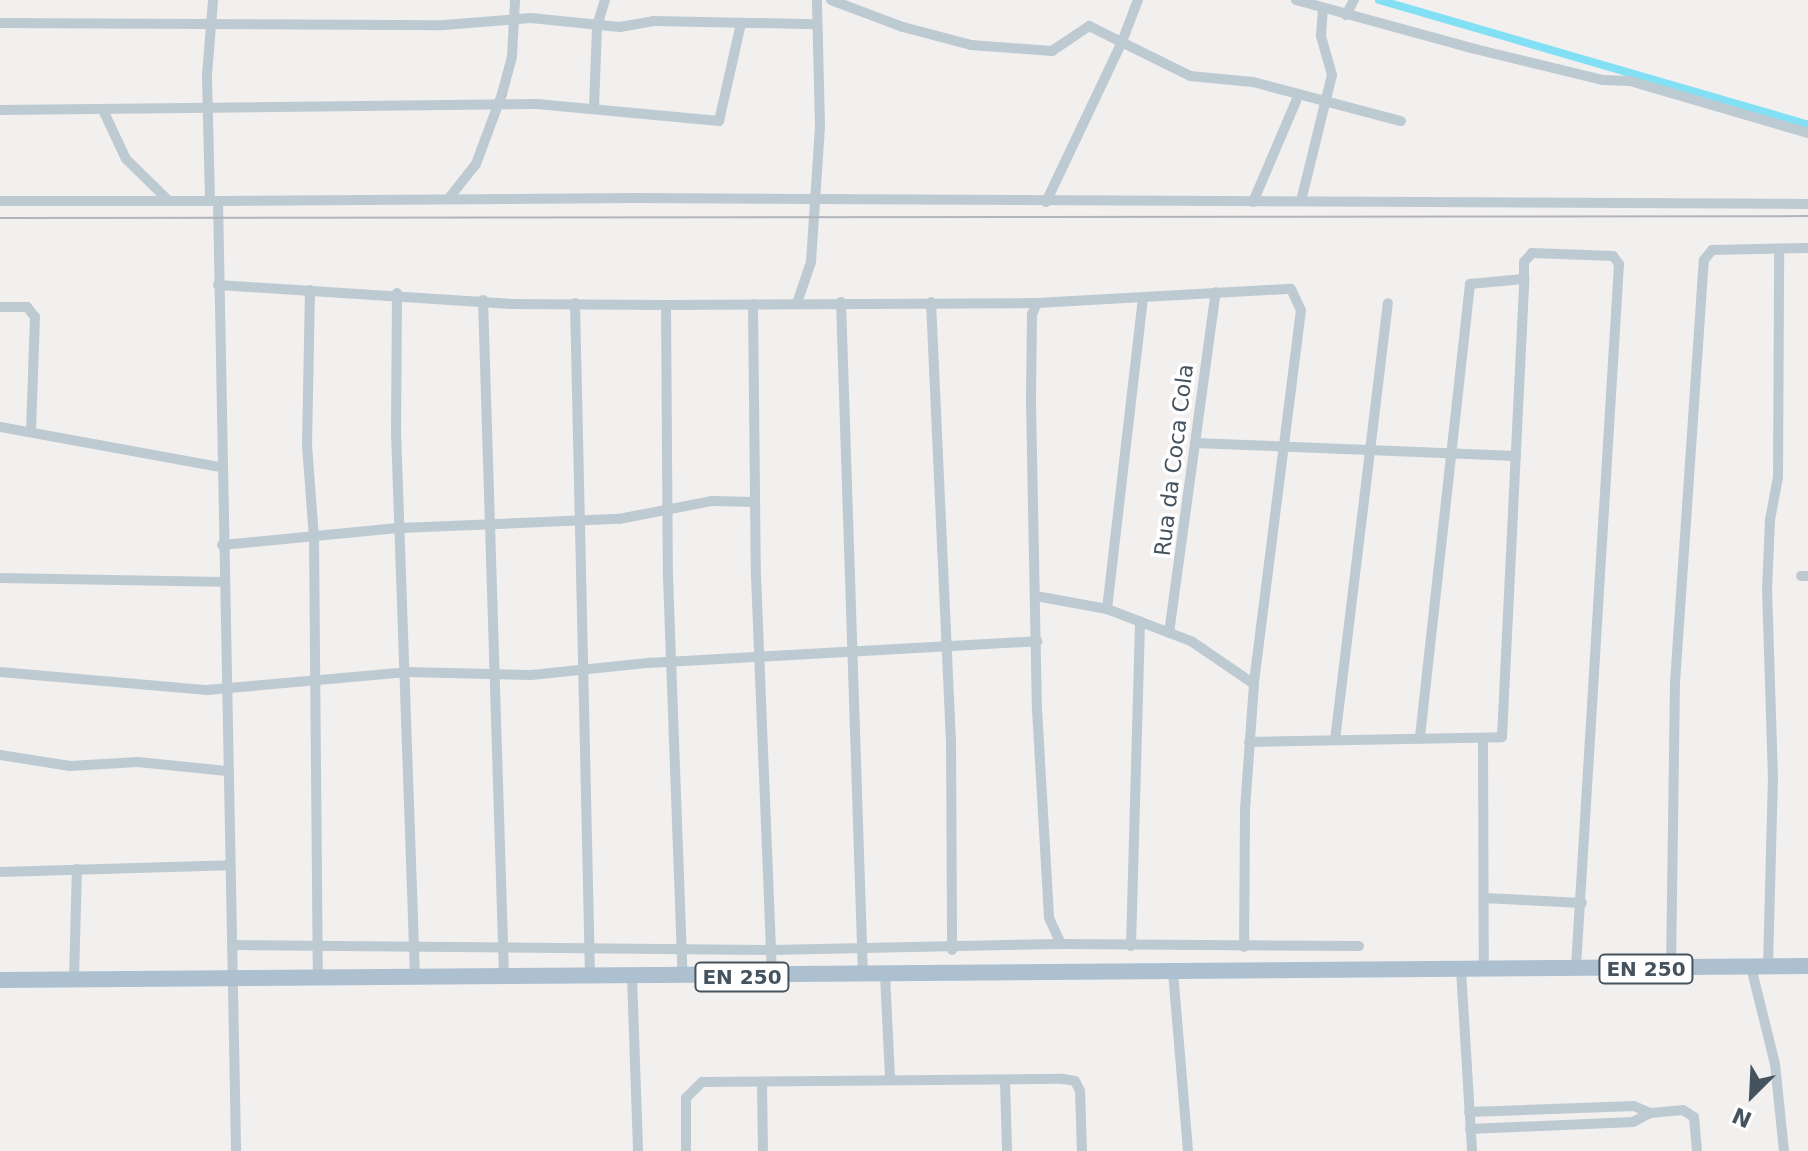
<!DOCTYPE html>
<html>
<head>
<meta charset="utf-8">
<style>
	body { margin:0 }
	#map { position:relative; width:1808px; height:1151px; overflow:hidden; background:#f2efef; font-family:"DejaVu Sans",sans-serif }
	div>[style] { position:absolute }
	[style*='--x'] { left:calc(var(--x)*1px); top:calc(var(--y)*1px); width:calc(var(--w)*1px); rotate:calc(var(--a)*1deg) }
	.canal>* { height:8px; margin:-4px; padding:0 4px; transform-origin:4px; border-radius:4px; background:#83e0f4 }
	.minor>* { height:10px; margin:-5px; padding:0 5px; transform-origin:5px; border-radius:5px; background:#becad2 }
	.primary>* { height:16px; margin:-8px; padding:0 8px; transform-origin:8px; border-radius:8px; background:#acc0d0 }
	.rail>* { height:2px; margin:-1px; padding:0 1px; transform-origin:1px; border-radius:1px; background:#b1b4ba }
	span { translate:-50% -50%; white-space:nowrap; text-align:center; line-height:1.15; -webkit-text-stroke:7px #fff; paint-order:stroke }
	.shield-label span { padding:2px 6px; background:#fff; border:2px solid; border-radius:6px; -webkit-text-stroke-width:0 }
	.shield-label { font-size:20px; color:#45535e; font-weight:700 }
	.street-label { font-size:22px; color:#45535e }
	.north { position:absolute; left:1712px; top:1055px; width:80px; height:80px; -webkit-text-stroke:6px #fff; paint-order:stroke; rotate:204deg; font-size:22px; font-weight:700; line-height:32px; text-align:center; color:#45535e }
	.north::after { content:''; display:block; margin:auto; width:28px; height:36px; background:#45535e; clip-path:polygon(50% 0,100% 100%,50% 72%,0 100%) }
</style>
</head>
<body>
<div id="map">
	<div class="canal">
		<div style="--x:1379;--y:0;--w:447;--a:16.2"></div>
	</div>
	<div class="minor">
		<div style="--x:831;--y:0;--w:77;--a:20.6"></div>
		<div style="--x:903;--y:27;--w:70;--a:14.8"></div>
		<div style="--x:971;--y:45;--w:81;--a:4.2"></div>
		<div style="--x:1052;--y:51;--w:45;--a:-34"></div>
		<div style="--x:1089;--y:26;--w:113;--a:26.3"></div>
		<div style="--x:1190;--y:76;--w:63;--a:5.4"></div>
		<div style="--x:1253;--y:82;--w:153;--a:14.8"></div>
		<div style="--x:1296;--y:0;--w:186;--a:15.3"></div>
		<div style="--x:1475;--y:49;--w:132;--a:13.6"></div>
		<div style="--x:1603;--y:80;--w:27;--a:2"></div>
		<div style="--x:1630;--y:81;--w:185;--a:16.3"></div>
		<div style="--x:1346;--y:15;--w:17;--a:-62"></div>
		<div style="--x:0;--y:23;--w:444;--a:0.3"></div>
		<div style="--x:444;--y:25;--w:87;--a:-4.6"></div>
		<div style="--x:531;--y:18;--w:89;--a:5.8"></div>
		<div style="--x:620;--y:27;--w:34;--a:-10"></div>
		<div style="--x:653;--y:21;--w:163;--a:1.1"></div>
		<div style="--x:1123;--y:39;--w:42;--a:-69"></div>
		<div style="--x:594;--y:108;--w:82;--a:-87.9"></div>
		<div style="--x:597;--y:26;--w:27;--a:-73"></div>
		<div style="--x:0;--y:110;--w:537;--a:-0.64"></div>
		<div style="--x:537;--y:104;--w:183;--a:5.3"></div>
		<div style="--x:719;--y:121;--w:100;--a:-77.3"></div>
		<div style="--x:103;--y:110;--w:54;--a:64.9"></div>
		<div style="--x:126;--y:159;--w:59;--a:44.3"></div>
		<div style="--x:449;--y:198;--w:43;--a:-51.5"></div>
		<div style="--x:476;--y:164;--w:75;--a:-69.6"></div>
		<div style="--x:502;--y:94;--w:39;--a:-75"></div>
		<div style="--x:512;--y:56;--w:56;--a:-86.9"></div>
		<div style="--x:210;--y:200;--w:125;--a:-91.4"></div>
		<div style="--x:207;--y:75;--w:75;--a:-85.4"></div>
		<div style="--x:0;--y:201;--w:218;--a:0"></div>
		<div style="--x:218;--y:201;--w:950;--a:88.91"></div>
		<div style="--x:218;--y:201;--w:417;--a:-0.4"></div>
		<div style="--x:635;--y:198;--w:1173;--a:0.29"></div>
		<div style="--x:1301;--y:201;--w:130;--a:-76.2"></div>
		<div style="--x:1332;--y:75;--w:41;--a:-105.8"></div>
		<div style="--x:1321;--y:36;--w:28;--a:-86"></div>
		<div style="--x:1046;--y:202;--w:173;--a:-64.6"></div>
		<div style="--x:1253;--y:202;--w:117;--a:-66.9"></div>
		<div style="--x:218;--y:285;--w:294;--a:3.7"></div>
		<div style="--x:511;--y:304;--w:155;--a:0.4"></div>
		<div style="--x:666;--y:305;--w:371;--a:-0.3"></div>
		<div style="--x:1037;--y:303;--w:254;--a:-3.2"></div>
		<div style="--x:1291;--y:289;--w:23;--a:65"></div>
		<div style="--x:1301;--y:310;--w:377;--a:97.2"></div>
		<div style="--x:1254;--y:684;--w:127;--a:94.1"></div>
		<div style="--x:1245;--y:811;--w:136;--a:90.4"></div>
		<div style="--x:310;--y:290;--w:155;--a:91.1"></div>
		<div style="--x:307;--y:445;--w:93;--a:85.7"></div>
		<div style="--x:314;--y:538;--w:439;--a:89.5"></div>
		<div style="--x:397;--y:293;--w:139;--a:90.4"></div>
		<div style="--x:396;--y:432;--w:545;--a:88"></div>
		<div style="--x:483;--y:300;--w:675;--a:88.22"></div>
		<div style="--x:841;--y:302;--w:673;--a:88.13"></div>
		<div style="--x:931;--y:302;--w:438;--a:87.4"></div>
		<div style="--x:951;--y:740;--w:210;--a:89.7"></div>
		<div style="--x:575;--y:303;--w:673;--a:88.72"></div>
		<div style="--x:797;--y:303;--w:43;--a:-71.1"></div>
		<div style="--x:811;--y:262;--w:136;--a:-86.2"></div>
		<div style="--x:820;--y:126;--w:126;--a:-91.4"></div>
		<div style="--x:1037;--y:303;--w:12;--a:114"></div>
		<div style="--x:1032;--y:314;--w:87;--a:90.7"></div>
		<div style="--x:1031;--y:401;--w:308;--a:88.9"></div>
		<div style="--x:1037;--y:709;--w:209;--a:86.7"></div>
		<div style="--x:1049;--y:918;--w:29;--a:65"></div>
		<div style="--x:753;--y:304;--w:272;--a:89.4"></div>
		<div style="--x:756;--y:576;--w:400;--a:87.7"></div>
		<div style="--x:666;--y:305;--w:272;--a:89.6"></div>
		<div style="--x:668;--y:577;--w:400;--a:87.9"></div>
		<div style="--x:0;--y:307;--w:27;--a:0"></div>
		<div style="--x:27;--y:307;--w:13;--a:51"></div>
		<div style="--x:35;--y:317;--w:112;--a:92"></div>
		<div style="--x:0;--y:427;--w:224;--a:10.3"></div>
		<div style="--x:1195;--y:443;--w:321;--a:2.3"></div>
		<div style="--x:222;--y:545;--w:179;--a:-5.5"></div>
		<div style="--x:400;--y:528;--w:219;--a:-2.4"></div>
		<div style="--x:619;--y:519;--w:95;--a:-11"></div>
		<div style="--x:712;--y:501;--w:43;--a:1.3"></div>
		<div style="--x:1801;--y:576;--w:7;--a:0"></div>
		<div style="--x:0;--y:578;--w:222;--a:1"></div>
		<div style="--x:1036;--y:596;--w:72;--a:10.4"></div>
		<div style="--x:1107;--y:609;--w:90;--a:20.9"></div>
		<div style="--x:1191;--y:641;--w:76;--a:34.3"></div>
		<div style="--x:1107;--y:609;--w:312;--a:-83.4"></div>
		<div style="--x:1169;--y:633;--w:344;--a:-82.2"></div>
		<div style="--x:0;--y:672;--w:208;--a:5"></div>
		<div style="--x:207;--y:690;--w:201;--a:-5.1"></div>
		<div style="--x:407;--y:672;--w:124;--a:1.4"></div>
		<div style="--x:531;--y:675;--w:118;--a:-5.9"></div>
		<div style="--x:648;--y:663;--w:390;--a:-3.2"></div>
		<div style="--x:1420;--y:737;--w:456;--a:-83.7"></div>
		<div style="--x:1470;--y:284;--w:54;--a:-5.3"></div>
		<div style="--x:1524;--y:279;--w:17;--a:-90"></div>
		<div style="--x:1524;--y:262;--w:12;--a:-48"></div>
		<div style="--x:1532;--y:253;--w:81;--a:2.1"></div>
		<div style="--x:1613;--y:256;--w:10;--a:53"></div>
		<div style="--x:1619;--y:264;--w:705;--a:93.5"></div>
		<div style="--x:1483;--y:739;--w:231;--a:89.8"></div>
		<div style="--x:1335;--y:740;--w:440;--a:-83.1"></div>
		<div style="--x:1249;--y:742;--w:253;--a:-1.1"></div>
		<div style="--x:1502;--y:737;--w:459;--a:-87.2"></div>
		<div style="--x:0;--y:755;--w:71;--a:8.9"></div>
		<div style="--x:70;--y:766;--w:68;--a:-3.4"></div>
		<div style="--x:138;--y:762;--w:89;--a:5.8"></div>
		<div style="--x:0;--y:872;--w:230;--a:-1.7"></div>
		<div style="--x:1484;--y:898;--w:98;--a:2.9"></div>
		<div style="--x:232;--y:945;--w:539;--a:0.53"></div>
		<div style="--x:771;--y:950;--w:290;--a:-1.2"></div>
		<div style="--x:1061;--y:944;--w:298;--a:0.4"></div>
		<div style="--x:1131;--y:946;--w:325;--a:-88.4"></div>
		<div style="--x:1768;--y:966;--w:187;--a:-88.5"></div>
		<div style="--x:1773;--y:779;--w:188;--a:-91.8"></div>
		<div style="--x:1767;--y:591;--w:71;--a:-87.6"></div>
		<div style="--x:1770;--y:520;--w:44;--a:-79.5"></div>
		<div style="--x:1778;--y:477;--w:228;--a:-89.7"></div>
		<div style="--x:1751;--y:967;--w:100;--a:76.1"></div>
		<div style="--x:1775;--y:1064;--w:87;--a:84.1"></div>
		<div style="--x:1671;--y:968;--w:285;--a:-89.2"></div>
		<div style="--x:1675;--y:683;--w:424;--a:-86.1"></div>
		<div style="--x:1704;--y:260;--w:13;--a:-51"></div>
		<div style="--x:1712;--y:250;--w:96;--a:-1.2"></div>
		<div style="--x:1461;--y:970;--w:181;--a:86.5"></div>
		<div style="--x:1173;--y:972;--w:180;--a:85.2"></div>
		<div style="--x:885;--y:975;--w:104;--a:87.2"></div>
		<div style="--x:632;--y:977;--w:174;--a:88"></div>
		<div style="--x:74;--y:980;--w:111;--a:-88.5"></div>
		<div style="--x:1005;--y:1082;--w:69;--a:88.3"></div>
		<div style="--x:762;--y:1083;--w:68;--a:89.2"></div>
		<div style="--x:1469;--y:1112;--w:165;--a:-2.1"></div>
		<div style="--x:1634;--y:1106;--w:17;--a:24"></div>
		<div style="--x:1470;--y:1129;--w:163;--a:-2.5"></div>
		<div style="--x:1633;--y:1122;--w:19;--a:-28"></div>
		<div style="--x:1650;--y:1113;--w:33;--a:-5"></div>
		<div style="--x:1683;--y:1110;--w:13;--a:32"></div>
		<div style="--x:1694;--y:1117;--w:34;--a:85"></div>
		<div style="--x:686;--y:1151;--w:53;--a:-90"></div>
		<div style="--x:686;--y:1098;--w:23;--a:-45"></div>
		<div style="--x:702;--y:1082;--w:361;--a:-0.5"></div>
		<div style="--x:1063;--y:1079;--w:12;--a:9"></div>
		<div style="--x:1075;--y:1081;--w:11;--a:63"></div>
		<div style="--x:1080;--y:1091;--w:60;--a:88.1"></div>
	</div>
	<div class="primary">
		<div style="--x:0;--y:980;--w:1808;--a:-0.44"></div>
	</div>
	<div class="rail">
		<div style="--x:0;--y:218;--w:1808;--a:-0.06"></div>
	</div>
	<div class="shield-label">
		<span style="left:1646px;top:969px">EN 250</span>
		<span style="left:742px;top:977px">EN 250</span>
	</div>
	<div class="street-label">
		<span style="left:1174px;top:460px;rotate:-83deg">Rua da Coca Cola</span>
	</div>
	<div class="north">N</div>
</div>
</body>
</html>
